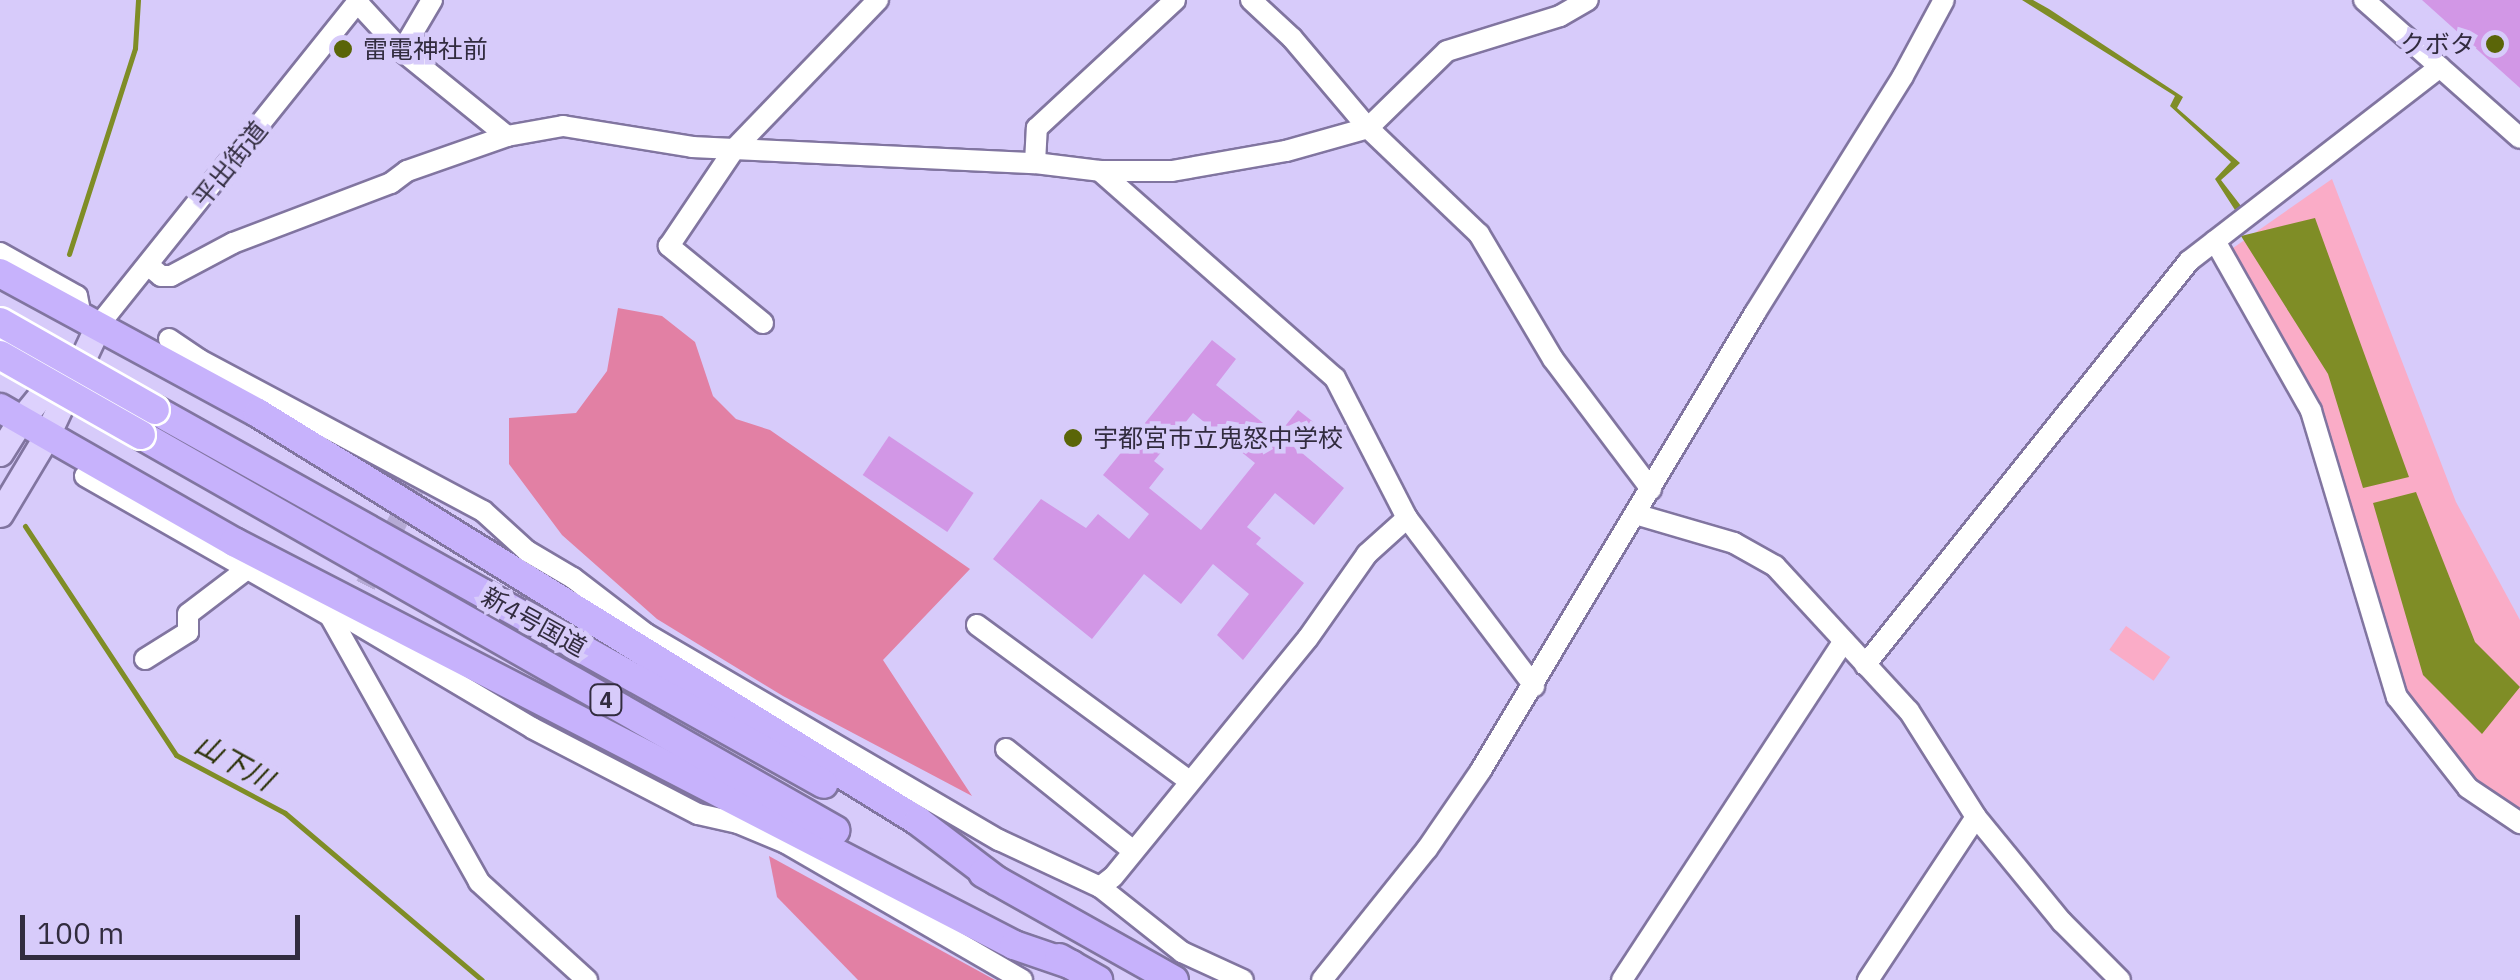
<!DOCTYPE html>
<html>
<head>
<meta charset="utf-8">
<style>
	body { margin:0 }
	#map { position:relative; width:2520px; height:980px; overflow:hidden; background:#d7cbfa; font-family:"IBM Plex Sans","Noto Sans JP",sans-serif }
	div>[style] { position:absolute }
	[style*='--x'] { left:calc(var(--x)*1px); top:calc(var(--y)*1px); width:calc(var(--w)*1px); rotate:calc(var(--a)*1deg) }
	.green>* { inset:0; background:#faacc7; transform-origin:0 0 }
	.forest>* { inset:0; background:#e280a4 }
	.water>* { inset:0; background:#7f8d26 }
	.stream>* { height:5px; margin:-2.5px; padding:0 2.5px; transform-origin:2.5px; border-radius:2.5px; background:#7f8d26 }
	.building>* { inset:0; background:#d297e6; transform-origin:0 0 }
	.minor-tunnel>* { height:20px; margin-top:-10px; transform-origin:0; background:repeating-linear-gradient(90deg,#b6abd5 0 20px,transparent 0 30px) }
	.roads { filter:drop-shadow(2px 0 #8175a0) drop-shadow(-2px 0 #8175a0) drop-shadow(0 2px #8175a0) drop-shadow(0 -2px #8175a0) }
	.minor>* { height:20px; margin:-10px; padding:0 10px; transform-origin:10px; border-radius:10px; background:#fff }
	.major>* { height:25px; margin:-12.5px; padding:0 12.5px; transform-origin:12.5px; border-radius:12.5px; background:#ddd1fd }
	.highway>* { height:28px; margin:-14px; padding:0 14px; transform-origin:14px; border-radius:14px; background:#c7b2fc }
	.bridges { filter:drop-shadow(2px 0 #fff) drop-shadow(-2px 0 #fff) drop-shadow(0 2px #fff) drop-shadow(0 -2px #fff) }
	.highway-bridge>* { height:28px; margin:-14px; padding:0 14px; transform-origin:14px; border-radius:14px; background:#c7b2fc }
	.dots>* { width:28px; height:28px; translate:-50% -50%; box-sizing:border-box; border:5px solid #d7cbfa; border-radius:50% }
	span { translate:-50% -50%; white-space:nowrap; text-align:center; line-height:1.15; -webkit-text-stroke:9px #d7cbfa; paint-order:stroke }
	.shield-label span { padding:2px 8px; background:#d7cbfa; border:2px solid; border-radius:8px; -webkit-text-stroke-width:0 }
	.shield-label { font-size:22px; color:#322c3f; font-weight:700 }
	.poi-label { font-size:25px; color:#322c3f }
	.right { translate:-100% -50%; text-align:right }
	.left { translate:0 -50%; text-align:left }
	.street-label { font-size:25px; color:#322c3f }
	.water-label { font-size:28px; color:#2a3005; font-style:italic }
	.scale { position:absolute; left:20px; top:915px; width:280px; height:45px; box-sizing:border-box; border:5px solid #322c3f; border-top:0; padding-left:12px; font-size:30px; line-height:35px; white-space:nowrap; color:#322c3f; -webkit-text-stroke:8px #d7cbfa; paint-order:stroke }
</style>
</head>
<body>
<div id="map">
	<div class="green">
		<div style="clip-path:polygon(2332px 179px,2456px 502px,2520px 620px,2520px 822px,2482px 799px,2396px 692px,2311px 411px,2223px 255px)"></div>
		<div style="left:2126px;top:626px;width:54px;height:29px;rotate:35deg"></div>
	</div>
	<div class="forest">
		<div style="clip-path:polygon(618px 308px,662px 316px,695px 342px,713px 396px,736px 419px,770px 430px,970px 569px,883px 660px,972px 796px,783px 696px,657px 619px,562px 535px,509px 464px,509px 418px,576px 413px,607px 371px)"></div>
		<div style="clip-path:polygon(769px 856px,995px 980px,858px 980px,777px 897px)"></div>
	</div>
	<div class="water">
		<div style="clip-path:polygon(2022px 0,2033px 0,2049px 9px,2183px 97px,2177px 108px,2240px 163px,2221px 180px,2241px 206px,2235px 210px,2215px 179px,2231px 162px,2170px 106px,2175px 96px)"></div>
		<div style="clip-path:polygon(2315px 218px,2409px 477px,2363px 488px,2328px 374px,2241px 236px)"></div>
		<div style="clip-path:polygon(2416px 492px,2475px 642px,2520px 687px,2482px 734px,2423px 675px,2373px 503px)"></div>
	</div>
	<div class="stream">
		<div style="--x:69;--y:254;--w:216;--a:-72.2"></div>
		<div style="--x:135;--y:48;--w:48;--a:-86.4"></div>
		<div style="--x:25;--y:526;--w:274;--a:56.6"></div>
		<div style="--x:176;--y:755;--w:123;--a:28"></div>
		<div style="--x:285;--y:813;--w:258;--a:40.3"></div>
	</div>
	<div class="building">
		<div style="clip-path:polygon(2422px 0,2520px 0,2520px 88px)"></div>
		<div style="clip-path:polygon(evenodd,1212px 340px,1236px 359px,1216px 385px,1278px 435px,1298px 410px,1321px 428px,1302px 453px,1344px 488px,1314px 525px,1275px 493px,1247px 527px,1261px 538px,1256px 544px,1304px 583px,1243px 660px,1217px 635px,1249px 594px,1213px 564px,1181px 604px,1144px 574px,1092px 639px,993px 559px,1041px 499px,1086px 528px,1098px 514px,1129px 539px,1149px 514px,1103px 475px,1212px 340px,1193px 413px,1255px 463px,1201px 530px,1149px 488px,1164px 469px,1154px 461px,1193px 413px)"></div>
		<div style="left:889px;top:436px;width:102px;height:47px;rotate:34deg"></div>
	</div>
	<div class="minor-tunnel">
		<div style="--x:352;--y:612;--w:138;--a:-63.2"></div>
	</div>
	<div class="roads">
		<div class="minor">
			<div style="--x:1251;--y:0;--w:56;--a:42.8"></div>
			<div style="--x:1292;--y:38;--w:118;--a:49.8"></div>
			<div style="--x:1368;--y:128;--w:153;--a:43.7"></div>
			<div style="--x:1479;--y:234;--w:145;--a:59.4"></div>
			<div style="--x:1553;--y:359;--w:163;--a:53"></div>
			<div style="--x:2364;--y:0;--w:208;--a:41.5"></div>
			<div style="--x:357;--y:2;--w:67;--a:47.4"></div>
			<div style="--x:402;--y:51;--w:135;--a:39"></div>
			<div style="--x:402;--y:51;--w:59;--a:-59.5"></div>
			<div style="--x:1035;--y:163;--w:35;--a:-87"></div>
			<div style="--x:1037;--y:128;--w:188;--a:-42.8"></div>
			<div style="--x:1100;--y:171;--w:313;--a:41.4"></div>
			<div style="--x:1335;--y:378;--w:157;--a:62.8"></div>
			<div style="--x:1407;--y:518;--w:211;--a:52.9"></div>
			<div style="--x:2215;--y:241;--w:195;--a:60.5"></div>
			<div style="--x:2311;--y:411;--w:299;--a:73.3"></div>
			<div style="--x:2397;--y:697;--w:115;--a:52"></div>
			<div style="--x:2468;--y:788;--w:63;--a:33.9"></div>
			<div style="--x:0;--y:253;--w:88;--a:29.2"></div>
			<div style="--x:77;--y:296;--w:21;--a:79"></div>
			<div style="--x:148;--y:265;--w:17;--a:40"></div>
			<div style="--x:161;--y:276;--w:10;--a:0"></div>
			<div style="--x:171;--y:276;--w:70;--a:-28"></div>
			<div style="--x:233;--y:243;--w:169;--a:-20.8"></div>
			<div style="--x:391;--y:183;--w:20;--a:-37"></div>
			<div style="--x:407;--y:171;--w:106;--a:-19.3"></div>
			<div style="--x:507;--y:136;--w:57;--a:-10.1"></div>
			<div style="--x:563;--y:126;--w:131;--a:9.2"></div>
			<div style="--x:692;--y:147;--w:343;--a:2.7"></div>
			<div style="--x:1035;--y:163;--w:65;--a:7"></div>
			<div style="--x:1100;--y:171;--w:72;--a:0"></div>
			<div style="--x:1172;--y:171;--w:116;--a:-10"></div>
			<div style="--x:1286;--y:151;--w:85;--a:-15.7"></div>
			<div style="--x:1368;--y:128;--w:110;--a:-44.3"></div>
			<div style="--x:1447;--y:51;--w:118;--a:-17.2"></div>
			<div style="--x:1560;--y:16;--w:32;--a:-30"></div>
			<div style="--x:763;--y:323;--w:122;--a:-140.7"></div>
			<div style="--x:669;--y:246;--w:118;--a:-56"></div>
			<div style="--x:735;--y:148;--w:206;--a:-46"></div>
			<div style="--x:98;--y:326;--w:418;--a:-51.3"></div>
			<div style="--x:169;--y:339;--w:37;--a:34"></div>
			<div style="--x:200;--y:360;--w:321;--a:28.1"></div>
			<div style="--x:483;--y:511;--w:59;--a:42.3"></div>
			<div style="--x:527;--y:551;--w:53;--a:30.4"></div>
			<div style="--x:573;--y:578;--w:92;--a:37.5"></div>
			<div style="--x:646;--y:634;--w:409;--a:30.3"></div>
			<div style="--x:999;--y:840;--w:111;--a:25"></div>
			<div style="--x:1100;--y:887;--w:105;--a:38.4"></div>
			<div style="--x:1182;--y:952;--w:67;--a:24.7"></div>
			<div style="--x:85;--y:476;--w:282;--a:29.7"></div>
			<div style="--x:330;--y:616;--w:305;--a:60.7"></div>
			<div style="--x:479;--y:882;--w:146;--a:42.2"></div>
			<div style="--x:1635;--y:514;--w:103;--a:16.3"></div>
			<div style="--x:1734;--y:543;--w:47;--a:29.3"></div>
			<div style="--x:1775;--y:566;--w:197;--a:47.3"></div>
			<div style="--x:1909;--y:711;--w:125;--a:57.7"></div>
			<div style="--x:1976;--y:817;--w:196;--a:123.5"></div>
			<div style="--x:347;--y:618;--w:215;--a:30.7"></div>
			<div style="--x:532;--y:728;--w:187;--a:27.4"></div>
			<div style="--x:698;--y:814;--w:41;--a:12.7"></div>
			<div style="--x:738;--y:823;--w:52;--a:22.6"></div>
			<div style="--x:786;--y:843;--w:273;--a:30.1"></div>
			<div style="--x:977;--y:625;--w:263;--a:36.3"></div>
			<div style="--x:145;--y:659;--w:51;--a:-32.1"></div>
			<div style="--x:188;--y:632;--w:18;--a:-90"></div>
			<div style="--x:188;--y:614;--w:74;--a:-37.3"></div>
			<div style="--x:1865;--y:665;--w:518;--a:-51.27"></div>
			<div style="--x:2189;--y:261;--w:317;--a:-37.7"></div>
			<div style="--x:1006;--y:749;--w:161;--a:38.7"></div>
			<div style="--x:1976;--y:817;--w:136;--a:50.7"></div>
			<div style="--x:2062;--y:922;--w:82;--a:45"></div>
			<div style="--x:1100;--y:887;--w:16;--a:-38"></div>
			<div style="--x:1113;--y:877;--w:308;--a:-50.8"></div>
			<div style="--x:1308;--y:638;--w:103;--a:-54.9"></div>
			<div style="--x:1367;--y:554;--w:54;--a:-42"></div>
			<div style="--x:1322;--y:980;--w:168;--a:-51.3"></div>
			<div style="--x:1427;--y:849;--w:96;--a:-55.6"></div>
			<div style="--x:1481;--y:770;--w:533;--a:-59.05"></div>
			<div style="--x:1755;--y:313;--w:279;--a:-58"></div>
			<div style="--x:1903;--y:76;--w:86;--a:-61.7"></div>
			<div style="--x:1622;--y:980;--w:405;--a:-56.8"></div>
		</div>
		<div class="major">
			<div style="--x:0;--y:453;--w:38;--a:-58"></div>
			<div style="--x:20;--y:421;--w:68;--a:-50.9"></div>
			<div style="--x:0;--y:514;--w:90;--a:-59.1"></div>
			<div style="--x:46;--y:437;--w:123;--a:-64.9"></div>
		</div>
		<div class="highway">
			<div style="--x:0;--y:273;--w:294;--a:28.5"></div>
			<div style="--x:258;--y:413;--w:776;--a:31.72"></div>
			<div style="--x:918;--y:821;--w:99;--a:37.2"></div>
			<div style="--x:0;--y:408;--w:270;--a:29.8"></div>
			<div style="--x:234;--y:542;--w:878;--a:27.32"></div>
			<div style="--x:1014;--y:945;--w:61;--a:19"></div>
			<div style="--x:155;--y:410;--w:766;--a:29.21"></div>
			<div style="--x:141;--y:435;--w:799;--a:29.65"></div>
			<div style="--x:983;--y:873;--w:219;--a:29.3"></div>
			<div style="--x:1059;--y:958;--w:45;--a:29.4"></div>
		</div>
	</div>
	<div class="bridges">
		<div class="highway-bridge">
			<div style="--x:0;--y:322;--w:178;--a:29.6"></div>
			<div style="--x:0;--y:355;--w:162;--a:29.6"></div>
		</div>
	</div>
	<div class="dots">
		<div style="left:2495px;top:44px;background:#5a6508"></div>
		<div style="left:343px;top:49px;background:#5a6508"></div>
		<div style="left:1073px;top:438px;background:#5a6508"></div>
	</div>
	<div class="shield-label">
		<span style="left:606px;top:700px">4</span>
	</div>
	<div class="poi-label">
		<span class="right" style="left:2475px;top:44px">クボタ</span>
		<span class="left" style="left:363px;top:49px">雷電神社前</span>
		<span class="left" style="left:1093px;top:438px">宇都宮市立鬼怒中学校</span>
	</div>
	<div class="street-label">
		<span style="left:230px;top:164px;rotate:-51deg">平出街道</span>
		<span style="left:534px;top:622px;rotate:29deg">新4号国道</span>
	</div>
	<div class="water-label">
		<span style="left:234px;top:762px;rotate:29deg">山下川</span>
	</div>
	<div class="scale">100 m</div>
</div>
</body>
</html>
